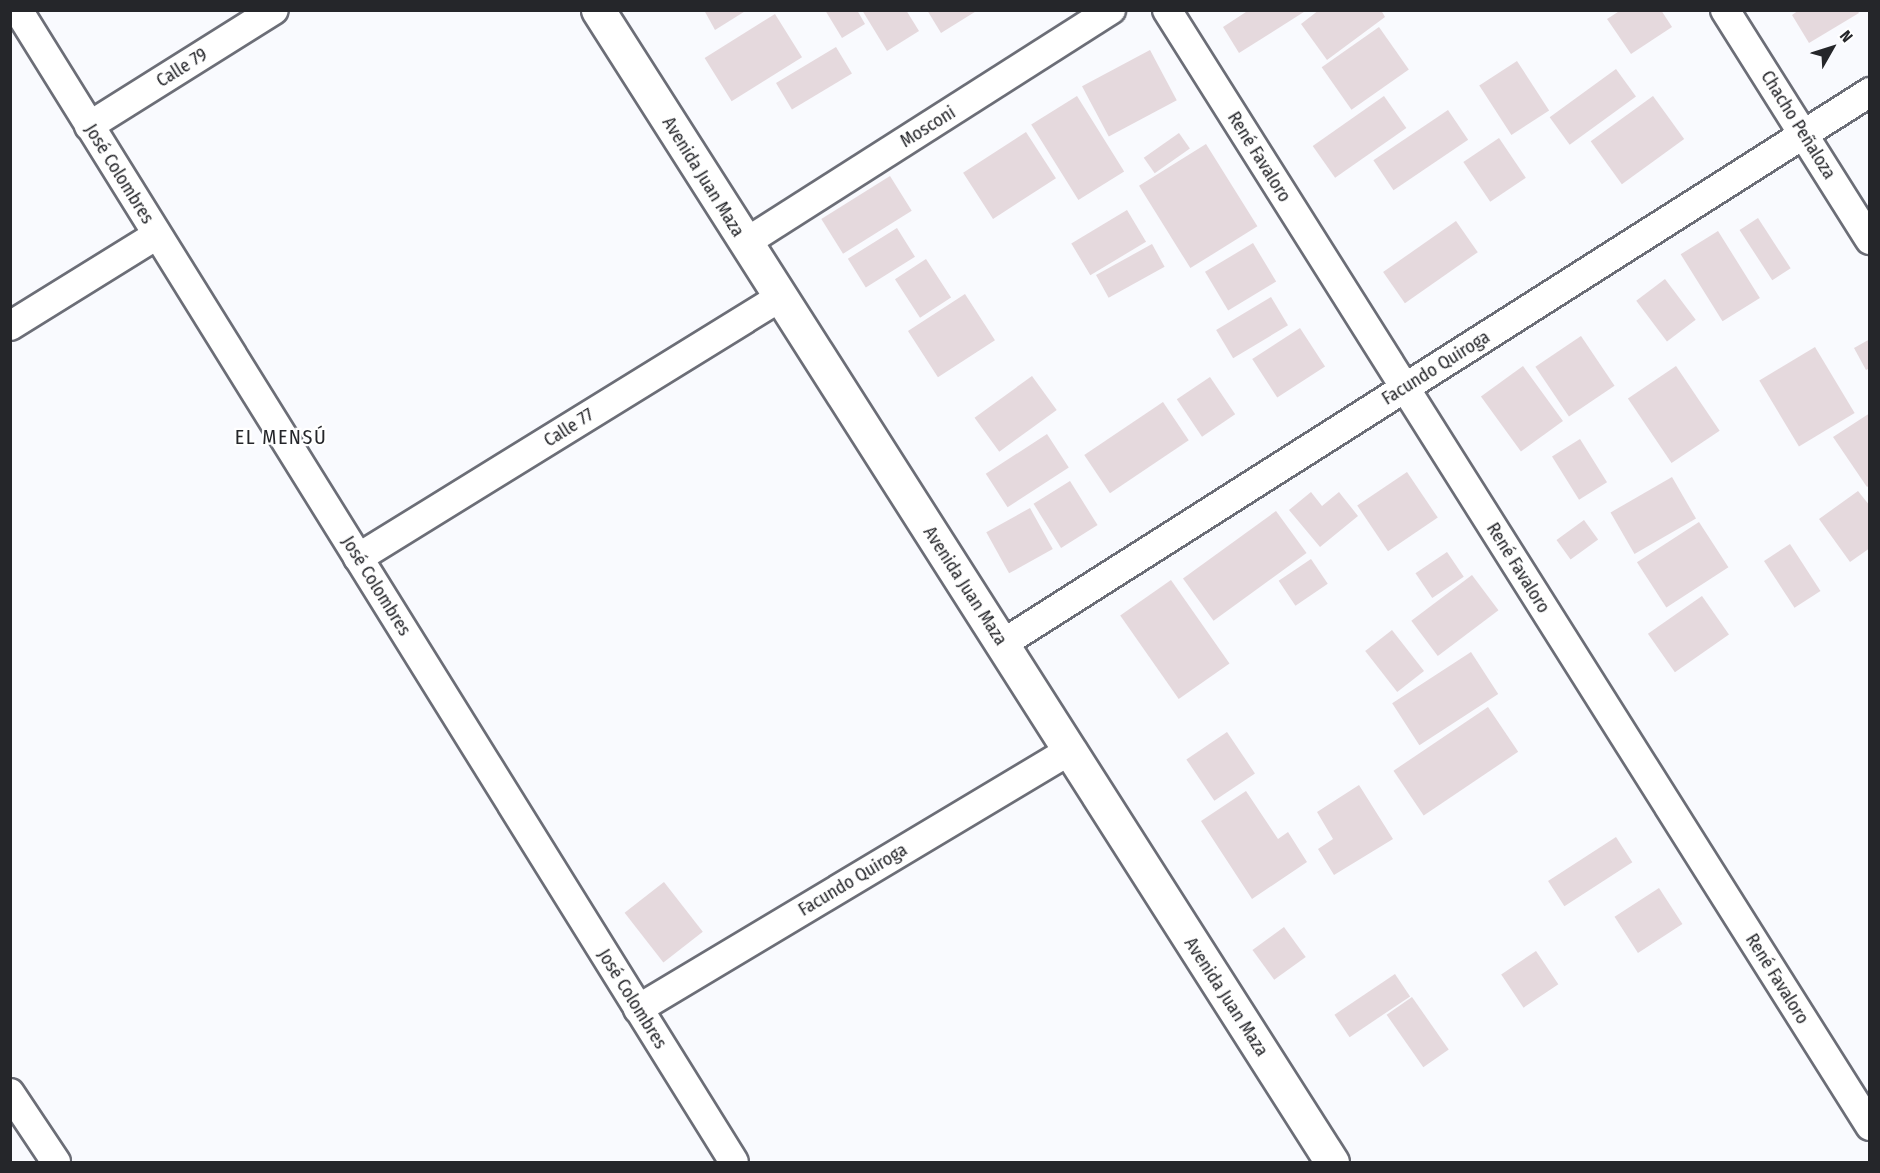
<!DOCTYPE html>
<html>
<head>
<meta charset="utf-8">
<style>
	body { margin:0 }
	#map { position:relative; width:1880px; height:1173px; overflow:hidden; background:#f9fafe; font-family:"Fira Sans Condensed",sans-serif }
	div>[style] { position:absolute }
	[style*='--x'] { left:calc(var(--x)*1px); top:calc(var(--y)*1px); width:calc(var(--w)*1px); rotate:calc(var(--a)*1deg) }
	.building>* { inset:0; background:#e5d9dd; transform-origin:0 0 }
	.roads { filter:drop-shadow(2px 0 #6c6e77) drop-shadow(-2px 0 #6c6e77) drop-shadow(0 2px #6c6e77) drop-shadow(0 -2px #6c6e77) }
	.street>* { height:28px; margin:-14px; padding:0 14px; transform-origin:14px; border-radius:14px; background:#fff }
	.secondary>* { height:33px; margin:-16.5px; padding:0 16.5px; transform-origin:16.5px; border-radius:16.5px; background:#fff }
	span { translate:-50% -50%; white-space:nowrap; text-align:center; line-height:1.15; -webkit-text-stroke:4.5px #fff; paint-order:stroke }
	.street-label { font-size:18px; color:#25262a }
	.neighbourhood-label { font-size:20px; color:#25262a; letter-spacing:1.5px }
	.frame { position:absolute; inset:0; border:12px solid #25262a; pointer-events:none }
	.north { position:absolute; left:1802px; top:18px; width:60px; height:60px; -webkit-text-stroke:4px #fff; paint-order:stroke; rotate:51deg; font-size:16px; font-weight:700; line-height:24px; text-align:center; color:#25262a }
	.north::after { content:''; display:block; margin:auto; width:21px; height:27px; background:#25262a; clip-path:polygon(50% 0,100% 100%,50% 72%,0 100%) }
</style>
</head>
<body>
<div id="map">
	<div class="building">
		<div style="clip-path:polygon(704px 10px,747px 10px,715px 30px)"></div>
		<div style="clip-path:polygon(825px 10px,857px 10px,865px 24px,842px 38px)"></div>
		<div style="clip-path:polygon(862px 10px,906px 10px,919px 31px,887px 51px)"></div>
		<div style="clip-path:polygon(927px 10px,978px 10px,941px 33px)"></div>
		<div style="clip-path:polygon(1249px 10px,1307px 10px,1239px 53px,1223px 27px)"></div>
		<div style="clip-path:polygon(1319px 10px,1381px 10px,1385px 17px,1327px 60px,1301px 24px)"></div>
		<div style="clip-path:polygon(1621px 10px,1661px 10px,1672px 27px,1631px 54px,1607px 19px)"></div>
		<div style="clip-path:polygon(1799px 10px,1857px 10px,1859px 13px,1809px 43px,1792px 15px)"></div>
		<div style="left:775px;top:14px;width:51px;height:83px;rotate:58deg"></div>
		<div style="left:1379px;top:27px;width:52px;height:70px;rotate:55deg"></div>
		<div style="left:836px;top:47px;width:31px;height:70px;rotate:59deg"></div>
		<div style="left:1150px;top:50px;width:57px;height:77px;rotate:62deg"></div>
		<div style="left:1517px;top:61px;width:59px;height:45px;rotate:57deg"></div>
		<div style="left:1616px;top:69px;width:34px;height:82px;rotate:54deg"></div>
		<div style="left:1077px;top:96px;width:89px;height:54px;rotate:58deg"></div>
		<div style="left:1384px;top:96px;width:39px;height:87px;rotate:55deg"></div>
		<div style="left:1653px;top:96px;width:53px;height:77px;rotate:54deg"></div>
		<div style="left:1448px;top:110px;width:36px;height:90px;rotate:56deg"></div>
		<div style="left:1026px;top:132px;width:55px;height:75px;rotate:57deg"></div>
		<div style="left:1179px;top:133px;width:19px;height:43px;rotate:55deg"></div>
		<div style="left:1499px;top:138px;width:48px;height:43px;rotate:56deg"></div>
		<div style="left:1206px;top:144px;width:97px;height:79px;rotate:58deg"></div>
		<div style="left:890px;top:176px;width:41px;height:81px;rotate:58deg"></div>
		<div style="left:1127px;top:210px;width:37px;height:65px;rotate:59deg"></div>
		<div style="left:1758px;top:218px;width:60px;height:22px;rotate:57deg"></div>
		<div style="left:1456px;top:221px;width:38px;height:89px;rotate:55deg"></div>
		<div style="left:897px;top:228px;width:34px;height:58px;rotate:58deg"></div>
		<div style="left:1718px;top:231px;width:79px;height:44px;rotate:58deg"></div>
		<div style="left:1253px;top:243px;width:45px;height:56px;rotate:59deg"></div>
		<div style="left:1152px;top:244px;width:26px;height:64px;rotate:61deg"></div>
		<div style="left:926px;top:259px;width:46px;height:37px;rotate:57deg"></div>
		<div style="left:1665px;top:279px;width:51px;height:36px;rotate:53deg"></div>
		<div style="left:965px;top:294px;width:55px;height:68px;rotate:57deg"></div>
		<div style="left:1271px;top:297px;width:33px;height:64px;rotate:59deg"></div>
		<div style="left:1300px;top:328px;width:46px;height:57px;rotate:57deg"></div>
		<div style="left:1581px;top:336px;width:60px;height:55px;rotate:56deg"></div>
		<div style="clip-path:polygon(1870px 339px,1870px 368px,1866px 370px,1854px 348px)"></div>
		<div style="left:1815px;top:347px;width:77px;height:65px;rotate:59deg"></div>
		<div style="left:1523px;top:366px;width:68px;height:52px;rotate:54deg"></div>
		<div style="left:1676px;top:366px;width:78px;height:58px;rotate:56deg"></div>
		<div style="left:1032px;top:376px;width:42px;height:71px;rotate:54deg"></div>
		<div style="left:1210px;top:377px;width:45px;height:40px;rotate:56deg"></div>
		<div style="left:1163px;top:402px;width:46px;height:95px;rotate:56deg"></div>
		<div style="clip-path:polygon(1870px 413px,1870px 485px,1867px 487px,1833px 437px)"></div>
		<div style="left:1047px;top:434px;width:40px;height:73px;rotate:57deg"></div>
		<div style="left:1580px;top:439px;width:51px;height:33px;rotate:58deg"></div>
		<div style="left:1407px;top:472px;width:55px;height:60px;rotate:56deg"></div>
		<div style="left:1672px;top:477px;width:48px;height:71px;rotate:60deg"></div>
		<div style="left:1070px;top:481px;width:52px;height:43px;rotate:58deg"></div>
		<div style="clip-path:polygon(1858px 491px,1870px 506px,1870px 548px,1850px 562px,1819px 519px)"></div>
		<div style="clip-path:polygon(1311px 492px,1322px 506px,1339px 492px,1358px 516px,1320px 547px,1289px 510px)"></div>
		<div style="left:1030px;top:508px;width:47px;height:50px;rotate:61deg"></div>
		<div style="left:1276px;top:511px;width:52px;height:115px;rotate:54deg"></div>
		<div style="left:1584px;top:520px;width:24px;height:34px;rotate:54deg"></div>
		<div style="left:1699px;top:522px;width:54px;height:74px;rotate:57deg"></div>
		<div style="left:1790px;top:544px;width:56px;height:31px;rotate:57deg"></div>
		<div style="left:1447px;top:552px;width:30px;height:38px;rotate:56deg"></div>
		<div style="left:1311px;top:559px;width:30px;height:39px;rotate:56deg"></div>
		<div style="left:1472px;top:575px;width:44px;height:76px;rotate:53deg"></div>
		<div style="left:1171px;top:580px;width:102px;height:62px;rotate:55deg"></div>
		<div style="left:1702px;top:596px;width:47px;height:66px;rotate:55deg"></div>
		<div style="left:1392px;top:630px;width:52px;height:34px;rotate:52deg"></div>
		<div style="left:1471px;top:652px;width:50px;height:94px;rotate:57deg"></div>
		<div style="left:1488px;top:707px;width:54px;height:114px;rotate:56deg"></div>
		<div style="left:1227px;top:732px;width:50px;height:49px;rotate:56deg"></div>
		<div style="clip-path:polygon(1359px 785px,1393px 839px,1334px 875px,1318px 849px,1333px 839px,1317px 812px)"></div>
		<div style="clip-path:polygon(1246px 791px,1278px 839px,1288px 832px,1307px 862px,1252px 899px,1201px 821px)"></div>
		<div style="left:1616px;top:837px;width:30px;height:81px;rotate:57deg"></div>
		<div style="left:664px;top:882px;width:63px;height:50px;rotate:52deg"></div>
		<div style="left:1659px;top:888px;width:43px;height:53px;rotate:57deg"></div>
		<div style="left:1284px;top:927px;width:37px;height:39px;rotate:54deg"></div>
		<div style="left:1536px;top:951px;width:40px;height:42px;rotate:56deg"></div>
		<div style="left:1395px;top:974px;width:27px;height:73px;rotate:56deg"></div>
		<div style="left:1412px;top:997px;width:64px;height:31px;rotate:55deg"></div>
	</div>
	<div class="roads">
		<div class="street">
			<div style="--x:18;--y:10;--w:1356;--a:58.14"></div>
			<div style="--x:1167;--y:10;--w:1319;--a:57.79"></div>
			<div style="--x:1725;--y:10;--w:272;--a:57.8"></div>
			<div style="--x:89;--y:126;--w:218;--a:-32.1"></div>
			<div style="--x:745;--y:243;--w:434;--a:-32.5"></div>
			<div style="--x:10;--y:326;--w:173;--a:-31.8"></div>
			<div style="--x:358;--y:558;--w:495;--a:-31.7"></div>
			<div style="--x:1002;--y:644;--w:1029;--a:-32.45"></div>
			<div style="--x:638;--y:1009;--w:502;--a:-30.91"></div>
			<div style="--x:10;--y:1093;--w:83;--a:56.3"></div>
		</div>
		<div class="secondary">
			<div style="--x:598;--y:10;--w:1366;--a:57.5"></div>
		</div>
	</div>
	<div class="street-label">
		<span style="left:182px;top:68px;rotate:-32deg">Calle 79</span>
		<span style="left:1798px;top:125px;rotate:58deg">Chacho Peñaloza</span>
		<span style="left:928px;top:127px;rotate:-32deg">Mosconi</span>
		<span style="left:1259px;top:157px;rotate:58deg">René Favaloro</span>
		<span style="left:119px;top:174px;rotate:58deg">José Colombres</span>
		<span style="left:703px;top:177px;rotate:58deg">Avenida Juan Maza</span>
		<span style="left:1436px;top:368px;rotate:-32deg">Facundo Quiroga</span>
		<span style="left:569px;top:428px;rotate:-32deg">Calle 77</span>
		<span style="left:1518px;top:568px;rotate:58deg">René Favaloro</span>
		<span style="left:376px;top:586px;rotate:58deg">José Colombres</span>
		<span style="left:965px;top:586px;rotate:57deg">Avenida Juan Maza</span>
		<span style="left:853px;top:880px;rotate:-31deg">Facundo Quiroga</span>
		<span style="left:1777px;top:979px;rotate:58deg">René Favaloro</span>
		<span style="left:1226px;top:997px;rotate:57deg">Avenida Juan Maza</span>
		<span style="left:632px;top:999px;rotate:58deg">José Colombres</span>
	</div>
	<div class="neighbourhood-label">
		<span style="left:281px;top:437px">EL MENSÚ</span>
	</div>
	<div class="frame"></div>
	<div class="north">N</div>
</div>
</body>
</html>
